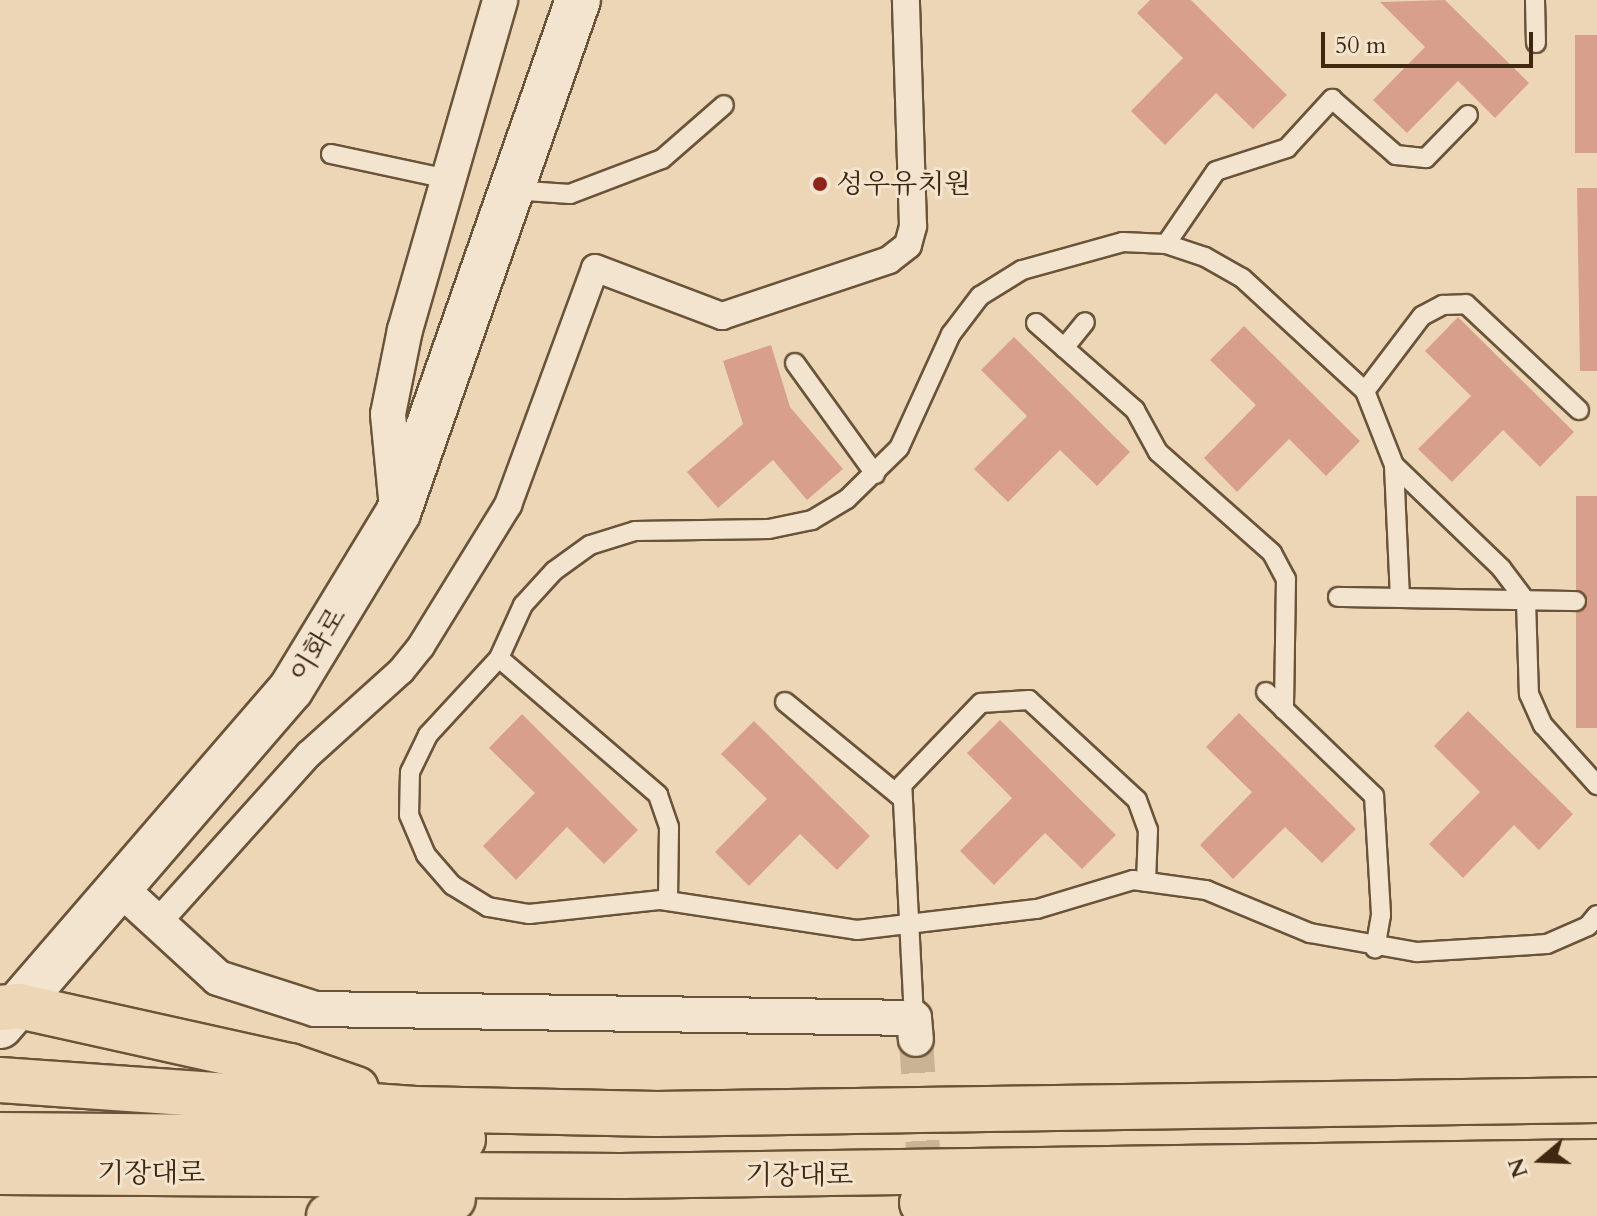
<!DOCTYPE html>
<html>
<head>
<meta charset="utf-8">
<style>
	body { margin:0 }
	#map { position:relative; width:1597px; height:1216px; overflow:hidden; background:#edd6b5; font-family:Cardo,"Noto Serif KR",serif }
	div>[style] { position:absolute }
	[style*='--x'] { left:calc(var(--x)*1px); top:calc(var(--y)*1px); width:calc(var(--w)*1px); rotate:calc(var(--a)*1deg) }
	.building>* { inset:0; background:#d8a08c; transform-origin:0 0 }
	.minor-tunnel>* { height:34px; margin-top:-17px; transform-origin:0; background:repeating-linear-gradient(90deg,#cab394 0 34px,transparent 0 51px) }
	.roads { filter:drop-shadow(2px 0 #6a5439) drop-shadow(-2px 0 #6a5439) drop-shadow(0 2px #6a5439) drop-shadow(0 -2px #6a5439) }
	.service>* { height:18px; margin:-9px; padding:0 9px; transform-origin:9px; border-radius:9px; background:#f3e4cf }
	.pedestrian>* { height:26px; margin:-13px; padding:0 13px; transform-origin:13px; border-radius:13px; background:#f3e4cf }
	.minor>* { height:34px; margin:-17px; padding:0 17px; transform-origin:17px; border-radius:17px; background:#f3e4cf }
	.secondary>* { height:44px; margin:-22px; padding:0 22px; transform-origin:22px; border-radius:22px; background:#f3e4cf }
	.primary>* { height:44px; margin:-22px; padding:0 22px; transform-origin:22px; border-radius:22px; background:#edd6b5 }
	.dots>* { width:22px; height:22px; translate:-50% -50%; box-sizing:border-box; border:4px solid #f3e4cf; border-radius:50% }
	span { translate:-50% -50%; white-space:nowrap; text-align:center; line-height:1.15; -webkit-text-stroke:6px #f3e4cf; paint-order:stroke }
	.poi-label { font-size:28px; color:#3e2810 }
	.left { translate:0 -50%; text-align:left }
	.street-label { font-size:28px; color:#3e2810 }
	.north { position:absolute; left:1501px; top:1120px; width:80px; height:80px; -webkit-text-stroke:6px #f3e4cf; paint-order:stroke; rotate:251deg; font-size:22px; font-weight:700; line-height:32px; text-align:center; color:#3e2810 }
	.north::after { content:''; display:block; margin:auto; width:28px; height:36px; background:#3e2810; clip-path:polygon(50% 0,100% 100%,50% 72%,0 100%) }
	.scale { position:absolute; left:1321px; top:32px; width:212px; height:36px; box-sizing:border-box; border:4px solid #3e2810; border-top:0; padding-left:10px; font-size:24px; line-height:28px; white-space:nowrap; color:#3e2810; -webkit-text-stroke:6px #f3e4cf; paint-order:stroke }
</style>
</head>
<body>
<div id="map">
	<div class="building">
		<div style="clip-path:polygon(1150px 0,1191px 0,1287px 95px,1253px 129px,1216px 93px,1165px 145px,1131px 111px,1183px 58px,1137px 13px)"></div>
		<div style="clip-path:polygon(1445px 0,1529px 83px,1495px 118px,1458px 81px,1407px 133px,1373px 100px,1425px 47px,1380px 2px)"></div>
		<div style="left:1575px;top:35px;width:22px;height:118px"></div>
		<div style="clip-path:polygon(1577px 188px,1597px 188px,1597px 371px,1580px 371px)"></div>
		<div style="clip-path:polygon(1458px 317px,1574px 432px,1540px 467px,1503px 430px,1452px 482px,1418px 449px,1471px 396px,1425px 351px)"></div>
		<div style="clip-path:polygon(1244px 326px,1360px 441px,1326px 476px,1289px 439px,1237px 492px,1204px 458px,1256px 405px,1210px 360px)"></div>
		<div style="clip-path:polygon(1014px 337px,1130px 452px,1097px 486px,1060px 450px,1008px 502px,974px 469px,1027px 416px,981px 370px)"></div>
		<div style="clip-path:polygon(771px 345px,790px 407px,843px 469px,807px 500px,773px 460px,718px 508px,687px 472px,743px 424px,723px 361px)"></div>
		<div style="left:1576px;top:496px;width:21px;height:232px"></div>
		<div style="clip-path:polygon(1468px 711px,1573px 814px,1539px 850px,1514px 825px,1463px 878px,1429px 844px,1480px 792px,1434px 746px)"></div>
		<div style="clip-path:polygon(1239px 713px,1356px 829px,1322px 863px,1285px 827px,1233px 879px,1200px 845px,1252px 792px,1206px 747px)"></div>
		<div style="clip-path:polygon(522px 714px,638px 830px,604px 864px,567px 827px,516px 880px,483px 846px,535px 793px,489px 748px)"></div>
		<div style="clip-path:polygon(1000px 720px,1116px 835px,1082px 869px,1045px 833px,994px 885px,960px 851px,1012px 798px,967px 753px)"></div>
		<div style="clip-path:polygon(754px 721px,870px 836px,837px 870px,800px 834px,749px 886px,715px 852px,767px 799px,721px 754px)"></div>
	</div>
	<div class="minor-tunnel">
		<div style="--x:916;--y:1039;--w:157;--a:86.4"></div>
	</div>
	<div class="roads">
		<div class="service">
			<div style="--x:1535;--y:0;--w:43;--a:88.7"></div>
			<div style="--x:331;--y:154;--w:120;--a:12.1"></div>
			<div style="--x:511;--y:190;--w:59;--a:3.9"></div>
			<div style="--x:570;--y:194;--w:98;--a:-20.8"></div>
			<div style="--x:662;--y:159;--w:82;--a:-41.1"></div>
			<div style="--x:1166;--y:244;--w:88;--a:-55.6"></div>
			<div style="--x:1216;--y:171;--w:75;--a:-17.9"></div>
			<div style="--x:1287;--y:148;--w:67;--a:-47.4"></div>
			<div style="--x:1332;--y:99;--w:85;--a:41.2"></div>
			<div style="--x:1396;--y:155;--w:30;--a:6"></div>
			<div style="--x:1426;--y:158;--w:60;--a:-45.7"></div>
			<div style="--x:1036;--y:323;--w:132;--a:41.3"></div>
			<div style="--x:1135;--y:410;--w:48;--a:61.3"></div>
			<div style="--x:1158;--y:452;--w:152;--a:41.5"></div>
			<div style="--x:1272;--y:553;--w:30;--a:62"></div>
			<div style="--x:1286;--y:579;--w:131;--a:90.9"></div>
			<div style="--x:1064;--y:348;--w:33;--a:-51"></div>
			<div style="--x:795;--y:363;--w:137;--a:54.2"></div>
			<div style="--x:1365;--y:391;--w:167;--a:-137.4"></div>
			<div style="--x:1242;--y:278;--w:43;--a:-150.4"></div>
			<div style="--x:1205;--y:257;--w:41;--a:-161.6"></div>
			<div style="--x:1166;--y:244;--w:43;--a:-177.3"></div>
			<div style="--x:1123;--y:242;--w:105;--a:164.5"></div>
			<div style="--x:1022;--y:270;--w:49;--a:148.2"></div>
			<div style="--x:980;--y:296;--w:48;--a:127.3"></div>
			<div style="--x:951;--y:334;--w:125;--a:114.5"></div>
			<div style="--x:899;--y:448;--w:73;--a:135.6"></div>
			<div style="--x:847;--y:499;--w:41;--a:149"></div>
			<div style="--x:812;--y:520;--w:44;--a:168.2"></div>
			<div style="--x:769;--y:529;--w:134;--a:179.1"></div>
			<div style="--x:635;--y:531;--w:47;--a:162.7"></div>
			<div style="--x:590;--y:545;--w:44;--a:144.2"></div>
			<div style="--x:554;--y:571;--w:46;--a:132.4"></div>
			<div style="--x:523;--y:605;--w:58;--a:114.4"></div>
			<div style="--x:499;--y:658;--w:105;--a:132.7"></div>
			<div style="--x:428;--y:735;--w:41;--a:115.9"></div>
			<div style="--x:410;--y:772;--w:43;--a:91.3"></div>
			<div style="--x:409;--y:815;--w:43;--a:67"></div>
			<div style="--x:426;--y:855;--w:40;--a:49"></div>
			<div style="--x:452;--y:885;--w:42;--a:31.4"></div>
			<div style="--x:488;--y:907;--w:42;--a:9.7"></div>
			<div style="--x:529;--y:914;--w:133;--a:-6.1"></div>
			<div style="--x:661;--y:900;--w:198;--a:8.7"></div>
			<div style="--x:857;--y:930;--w:181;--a:-6.7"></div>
			<div style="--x:1037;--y:909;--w:100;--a:-16.8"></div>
			<div style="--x:1133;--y:880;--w:74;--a:7.8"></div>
			<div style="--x:1206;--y:890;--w:113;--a:22.5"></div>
			<div style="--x:1310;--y:933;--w:109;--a:10.1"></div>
			<div style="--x:1417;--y:952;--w:130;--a:-3.5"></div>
			<div style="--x:1547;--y:944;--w:45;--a:-23.7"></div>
			<div style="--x:1588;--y:926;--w:14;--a:-51"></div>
			<div style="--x:1394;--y:465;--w:149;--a:43.9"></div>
			<div style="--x:1501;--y:568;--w:41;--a:52.9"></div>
			<div style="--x:1526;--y:601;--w:93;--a:88.2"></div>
			<div style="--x:1529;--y:694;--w:34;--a:66"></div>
			<div style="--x:1543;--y:725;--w:81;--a:48"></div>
			<div style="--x:1338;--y:597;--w:238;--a:1"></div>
			<div style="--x:1400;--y:598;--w:133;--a:-92.6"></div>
			<div style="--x:1394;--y:465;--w:79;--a:-111.4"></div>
			<div style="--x:1365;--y:391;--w:94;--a:-52.8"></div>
			<div style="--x:1422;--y:316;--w:24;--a:-28"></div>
			<div style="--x:1443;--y:305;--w:23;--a:-2"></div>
			<div style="--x:1466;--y:304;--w:155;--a:43.2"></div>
			<div style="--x:499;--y:658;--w:210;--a:40.7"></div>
			<div style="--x:658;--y:795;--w:34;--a:71"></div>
			<div style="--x:669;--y:827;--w:74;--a:90.8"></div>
			<div style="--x:1266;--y:692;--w:150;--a:43.9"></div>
			<div style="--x:1374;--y:796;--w:119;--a:86.6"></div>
			<div style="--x:1381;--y:915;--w:34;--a:100"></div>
			<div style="--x:785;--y:702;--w:151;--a:39.4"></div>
			<div style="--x:914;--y:1018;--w:233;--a:-92.9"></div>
			<div style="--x:902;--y:785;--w:114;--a:-46.1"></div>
			<div style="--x:981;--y:703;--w:48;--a:-3.6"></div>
			<div style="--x:1029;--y:700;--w:147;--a:42.8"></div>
			<div style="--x:1137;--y:800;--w:32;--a:70"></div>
			<div style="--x:1148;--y:830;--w:52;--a:92.2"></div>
		</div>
		<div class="pedestrian">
			<div style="--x:158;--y:922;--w:226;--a:-48.1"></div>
			<div style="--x:309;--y:754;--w:124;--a:-42.1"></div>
			<div style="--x:401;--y:671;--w:32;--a:-51"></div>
			<div style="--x:421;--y:646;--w:166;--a:-58.3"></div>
			<div style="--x:508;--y:505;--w:252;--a:-69.8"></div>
			<div style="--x:595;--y:268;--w:136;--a:20.7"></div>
			<div style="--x:722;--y:316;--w:176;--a:-18.5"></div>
			<div style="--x:889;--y:260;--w:24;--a:-38"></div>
			<div style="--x:908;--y:245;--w:20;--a:-75"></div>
			<div style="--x:913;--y:226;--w:226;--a:-91.8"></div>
		</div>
		<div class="minor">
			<div style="--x:397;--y:508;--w:94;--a:-95.5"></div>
			<div style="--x:388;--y:414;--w:86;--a:-78.6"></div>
			<div style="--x:405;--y:330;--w:343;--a:-73.9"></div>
			<div style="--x:122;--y:890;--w:130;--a:42.5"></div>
			<div style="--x:218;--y:978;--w:102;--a:17.7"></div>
			<div style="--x:315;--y:1009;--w:599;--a:0.86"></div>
			<div style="--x:914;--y:1018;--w:21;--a:85"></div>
		</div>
		<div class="secondary">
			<div style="--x:0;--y:1026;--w:445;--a:-49.2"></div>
			<div style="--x:291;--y:689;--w:206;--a:-58.7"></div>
			<div style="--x:398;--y:513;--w:544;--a:-70.67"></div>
		</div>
		<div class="primary">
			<div style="--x:0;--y:1008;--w:19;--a:-6"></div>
			<div style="--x:19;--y:1006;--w:278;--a:12.5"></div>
			<div style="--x:290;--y:1066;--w:70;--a:19.2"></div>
			<div style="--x:0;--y:1080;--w:416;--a:4"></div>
			<div style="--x:415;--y:1109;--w:242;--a:1.2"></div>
			<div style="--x:657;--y:1114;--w:940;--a:-0.85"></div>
			<div style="--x:0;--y:1135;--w:463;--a:0.5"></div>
			<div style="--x:0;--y:1172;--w:621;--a:0.37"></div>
			<div style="--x:621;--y:1176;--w:976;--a:-0.82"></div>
			<div style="--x:922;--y:1203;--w:675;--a:-0.08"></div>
			<div style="--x:329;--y:1216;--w:125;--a:-7.8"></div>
		</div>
	</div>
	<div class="dots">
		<div style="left:820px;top:184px;background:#8f2418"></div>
	</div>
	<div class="poi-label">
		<span class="left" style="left:836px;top:184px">성우유치원</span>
	</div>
	<div class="street-label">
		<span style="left:318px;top:645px;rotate:-59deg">이화로</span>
		<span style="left:151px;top:1173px">기장대로</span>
		<span style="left:799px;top:1175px">기장대로</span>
	</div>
	<div class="north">N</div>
	<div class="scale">50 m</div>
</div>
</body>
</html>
